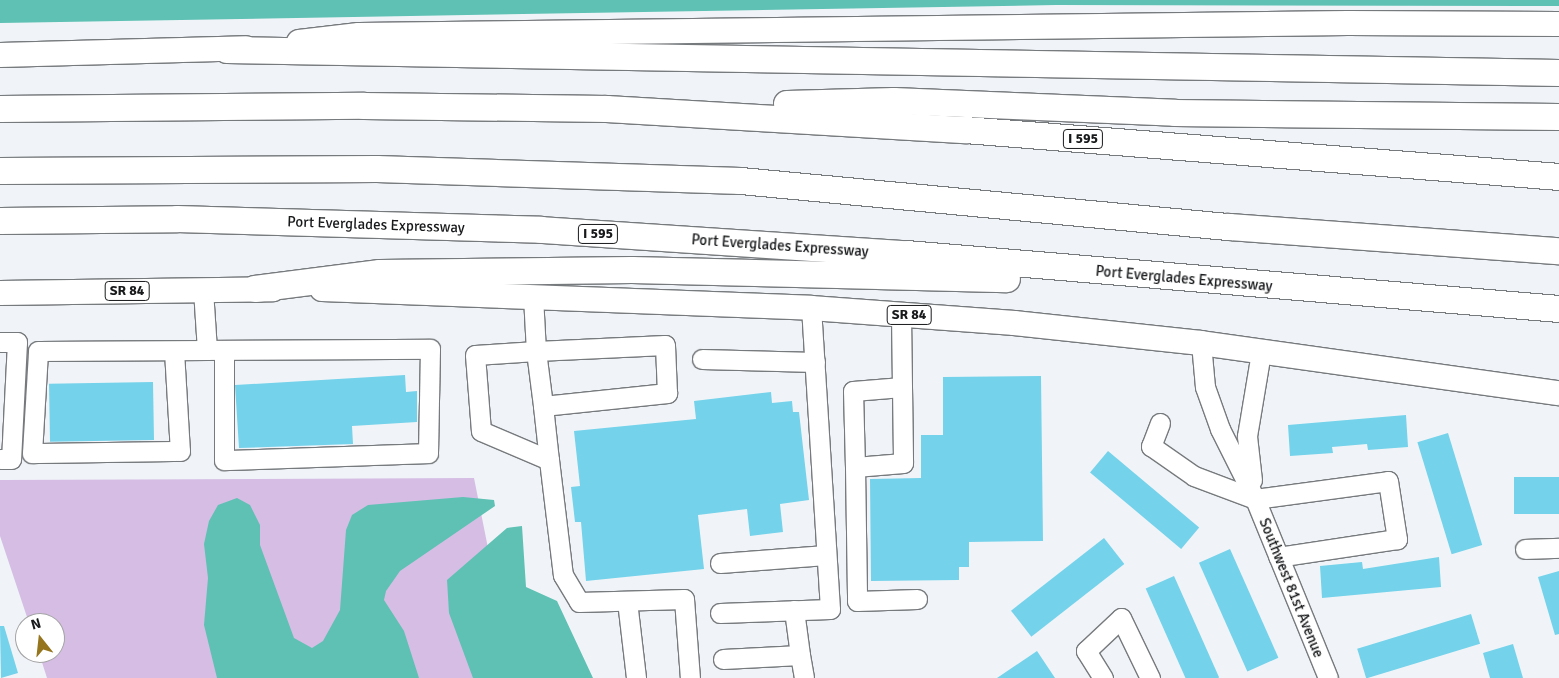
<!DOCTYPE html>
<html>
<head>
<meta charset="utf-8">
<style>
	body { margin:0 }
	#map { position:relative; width:1559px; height:678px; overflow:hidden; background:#f0f4f8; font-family:Signika,sans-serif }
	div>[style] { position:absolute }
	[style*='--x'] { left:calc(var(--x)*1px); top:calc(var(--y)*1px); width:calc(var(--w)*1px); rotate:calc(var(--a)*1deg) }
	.green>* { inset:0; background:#d5bde4 }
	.water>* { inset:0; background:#5ec1b4 }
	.building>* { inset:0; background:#74d2ea; transform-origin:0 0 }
	.roads { filter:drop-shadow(1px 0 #777a7d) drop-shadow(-1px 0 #777a7d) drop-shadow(0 1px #777a7d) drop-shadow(0 -1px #777a7d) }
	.minor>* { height:19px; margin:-9.5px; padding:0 9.5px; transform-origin:9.5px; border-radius:9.5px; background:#fff }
	.major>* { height:24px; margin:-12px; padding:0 12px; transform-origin:12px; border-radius:12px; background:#fff }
	.highway>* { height:26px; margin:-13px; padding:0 13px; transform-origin:13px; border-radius:13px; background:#fff }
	span { translate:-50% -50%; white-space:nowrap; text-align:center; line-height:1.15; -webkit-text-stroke:4px #fff; paint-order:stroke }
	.shield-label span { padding:1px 4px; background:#fff; border:1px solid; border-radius:4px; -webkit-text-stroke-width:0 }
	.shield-label { font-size:14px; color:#18191b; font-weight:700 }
	.street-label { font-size:15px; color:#18191b }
	.north { position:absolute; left:15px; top:613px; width:50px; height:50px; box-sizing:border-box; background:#fff; border:1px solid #a3a3a4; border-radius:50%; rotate:344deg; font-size:14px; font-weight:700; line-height:20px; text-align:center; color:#18191b }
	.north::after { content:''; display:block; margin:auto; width:18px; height:22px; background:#95751d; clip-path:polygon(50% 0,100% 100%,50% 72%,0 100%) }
</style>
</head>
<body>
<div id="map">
	<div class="green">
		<div style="clip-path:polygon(474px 478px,496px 588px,532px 678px,47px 678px,39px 653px,55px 653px,55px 623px,29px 623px,0 536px,0 480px)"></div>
	</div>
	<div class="water">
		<div style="clip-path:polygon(0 0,1559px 0,1559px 6px,1056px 5px,0 23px)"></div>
		<div style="clip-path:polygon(463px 497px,494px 500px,495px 506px,400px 571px,386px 591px,384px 600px,404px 631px,419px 678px,217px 678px,204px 625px,208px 578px,204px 544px,209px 521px,218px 505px,237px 498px,250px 505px,260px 525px,260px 545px,294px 638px,312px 648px,323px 641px,340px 610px,346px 530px,352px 515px,368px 505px)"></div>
		<div style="clip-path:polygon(522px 526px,526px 587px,557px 601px,593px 678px,473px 678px,449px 613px,447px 580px,507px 528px)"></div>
	</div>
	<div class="building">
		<div style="clip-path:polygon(405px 375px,406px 392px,417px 391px,417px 422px,352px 426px,353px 444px,239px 448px,235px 385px)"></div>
		<div style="clip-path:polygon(1041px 376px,1043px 541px,969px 542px,969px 567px,959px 567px,959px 580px,871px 581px,870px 479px,921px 478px,921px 435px,943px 435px,943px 377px)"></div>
		<div style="left:153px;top:382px;width:58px;height:104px;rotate:89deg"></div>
		<div style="clip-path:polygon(771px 392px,772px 403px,792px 401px,793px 412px,799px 412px,809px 500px,780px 504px,783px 532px,750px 536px,747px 509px,698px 515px,704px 569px,586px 581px,581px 522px,575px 522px,571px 487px,580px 486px,574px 431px,696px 419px,694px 401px)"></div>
		<div style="clip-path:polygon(1406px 415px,1408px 447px,1368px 450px,1367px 444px,1332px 447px,1333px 453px,1290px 456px,1288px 425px)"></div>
		<div style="left:1448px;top:433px;width:117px;height:32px;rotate:73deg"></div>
		<div style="left:1108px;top:451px;width:119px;height:28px;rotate:40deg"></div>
		<div style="left:1559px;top:477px;width:37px;height:45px;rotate:90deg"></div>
		<div style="left:1104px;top:538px;width:33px;height:118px;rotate:52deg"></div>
		<div style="left:1230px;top:549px;width:119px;height:34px;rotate:66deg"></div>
		<div style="clip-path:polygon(1439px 557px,1441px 587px,1322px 598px,1320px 566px,1362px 562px,1363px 569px)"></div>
		<div style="clip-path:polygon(1559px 571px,1559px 634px,1555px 635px,1538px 577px)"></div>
		<div style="left:1174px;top:576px;width:111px;height:31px;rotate:66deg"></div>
		<div style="left:1471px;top:614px;width:31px;height:119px;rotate:73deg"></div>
		<div style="clip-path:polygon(0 626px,4px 626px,18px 673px,1px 678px)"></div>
		<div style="clip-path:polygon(1513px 644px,1523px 678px,1490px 678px,1483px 653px)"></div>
		<div style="clip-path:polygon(1037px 651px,1055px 678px,997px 678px)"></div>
	</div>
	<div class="roads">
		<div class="minor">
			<div style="--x:533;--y:296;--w:55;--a:86.9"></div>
			<div style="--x:536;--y:351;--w:61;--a:176.2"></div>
			<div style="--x:475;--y:355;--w:76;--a:85.5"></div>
			<div style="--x:481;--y:431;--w:74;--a:23.1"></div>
			<div style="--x:549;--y:460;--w:116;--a:83.1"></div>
			<div style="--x:563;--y:575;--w:31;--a:59"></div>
			<div style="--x:579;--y:602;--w:105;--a:-1.6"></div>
			<div style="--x:684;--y:599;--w:79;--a:85.7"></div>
			<div style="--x:901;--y:315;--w:148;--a:89.2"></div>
			<div style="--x:903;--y:463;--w:48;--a:175.2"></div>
			<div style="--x:855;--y:467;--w:76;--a:-91.5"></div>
			<div style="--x:853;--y:391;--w:49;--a:-4.7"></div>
			<div style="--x:0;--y:342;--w:17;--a:0"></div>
			<div style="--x:17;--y:342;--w:117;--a:92.9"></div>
			<div style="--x:11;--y:459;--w:11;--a:180"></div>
			<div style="--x:1201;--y:343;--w:44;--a:84.8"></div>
			<div style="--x:1205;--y:387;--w:45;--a:70.3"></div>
			<div style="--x:1220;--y:429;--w:78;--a:63.4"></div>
			<div style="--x:1255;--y:499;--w:193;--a:67.8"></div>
			<div style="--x:207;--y:350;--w:223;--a:-0.3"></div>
			<div style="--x:430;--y:349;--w:104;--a:91.1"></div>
			<div style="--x:428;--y:453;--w:204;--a:178"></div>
			<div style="--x:224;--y:460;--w:109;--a:-90"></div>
			<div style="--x:174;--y:351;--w:100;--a:86.6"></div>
			<div style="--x:180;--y:451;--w:148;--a:179.2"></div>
			<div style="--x:32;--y:453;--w:102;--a:-86.6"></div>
			<div style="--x:38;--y:351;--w:169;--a:-0.3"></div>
			<div style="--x:207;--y:350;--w:60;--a:-93.8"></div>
			<div style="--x:702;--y:359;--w:113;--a:1.5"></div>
			<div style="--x:543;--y:406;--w:125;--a:-6"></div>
			<div style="--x:667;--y:393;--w:48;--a:-92.4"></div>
			<div style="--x:665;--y:345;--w:129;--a:177.3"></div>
			<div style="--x:536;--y:351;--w:55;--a:82.7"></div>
			<div style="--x:543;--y:406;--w:54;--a:83.7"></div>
			<div style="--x:1160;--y:423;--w:25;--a:111"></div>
			<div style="--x:1151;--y:446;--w:52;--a:34.9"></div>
			<div style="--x:1194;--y:476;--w:65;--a:20.7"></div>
			<div style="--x:1255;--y:499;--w:134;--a:-7.7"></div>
			<div style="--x:1388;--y:481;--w:59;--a:81.2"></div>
			<div style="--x:1397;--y:539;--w:120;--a:171.4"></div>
			<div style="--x:855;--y:467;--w:134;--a:89.1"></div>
			<div style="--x:857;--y:601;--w:60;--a:-1.9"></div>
			<div style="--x:1252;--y:480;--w:44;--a:-96.5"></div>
			<div style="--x:1247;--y:436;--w:85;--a:-80.5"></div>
			<div style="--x:1525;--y:549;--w:34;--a:-2"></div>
			<div style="--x:720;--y:563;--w:106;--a:-4.3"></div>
			<div style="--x:627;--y:601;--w:78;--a:83.3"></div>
			<div style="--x:794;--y:610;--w:45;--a:82.4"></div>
			<div style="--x:720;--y:613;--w:110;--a:-2.1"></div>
			<div style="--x:830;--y:609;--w:302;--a:-93.6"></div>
			<div style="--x:723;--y:659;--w:77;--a:-3"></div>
			<div style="--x:800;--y:655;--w:23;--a:80"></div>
			<div style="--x:1103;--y:678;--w:32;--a:-122"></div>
			<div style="--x:1086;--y:651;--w:48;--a:-43.3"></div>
			<div style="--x:1121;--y:618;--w:67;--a:64.2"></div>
		</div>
		<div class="major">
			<div style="--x:299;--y:42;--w:60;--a:-6.7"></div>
			<div style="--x:359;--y:35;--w:989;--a:-0.7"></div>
			<div style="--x:1348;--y:23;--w:211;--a:0.3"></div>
			<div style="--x:0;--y:55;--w:246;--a:-1.6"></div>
			<div style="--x:322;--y:289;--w:489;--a:2.2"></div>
			<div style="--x:811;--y:308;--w:204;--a:4.2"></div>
			<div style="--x:1014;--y:323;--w:188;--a:6.1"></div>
			<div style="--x:1201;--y:343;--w:361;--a:8"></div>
			<div style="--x:0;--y:293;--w:273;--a:-0.8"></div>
		</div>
		<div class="highway">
			<div style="--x:227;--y:50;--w:1332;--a:0.99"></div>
			<div style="--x:787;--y:104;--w:107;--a:-1.6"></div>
			<div style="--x:894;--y:101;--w:281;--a:2.4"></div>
			<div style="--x:1175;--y:113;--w:384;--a:0.6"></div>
			<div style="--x:0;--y:109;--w:364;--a:-0.5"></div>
			<div style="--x:364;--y:106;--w:243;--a:0.7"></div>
			<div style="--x:607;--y:109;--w:359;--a:3.4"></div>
			<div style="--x:965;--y:130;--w:596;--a:4.52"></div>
			<div style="--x:0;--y:171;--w:377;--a:-0.3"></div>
			<div style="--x:377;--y:169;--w:364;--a:1.9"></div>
			<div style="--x:741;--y:181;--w:490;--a:5.4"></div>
			<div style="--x:1229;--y:227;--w:331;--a:4.2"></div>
			<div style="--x:0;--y:221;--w:177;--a:-0.6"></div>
			<div style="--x:177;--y:219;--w:364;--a:1.7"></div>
			<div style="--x:541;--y:230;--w:367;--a:3.8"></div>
			<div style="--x:907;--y:254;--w:654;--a:4.82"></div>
			<div style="--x:255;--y:289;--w:126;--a:-7.3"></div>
			<div style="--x:380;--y:273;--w:252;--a:-0.7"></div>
			<div style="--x:632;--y:270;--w:375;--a:1.4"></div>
		</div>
	</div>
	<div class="shield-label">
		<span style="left:1083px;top:139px">I 595</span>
		<span style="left:598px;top:234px">I 595</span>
		<span style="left:127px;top:291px">SR 84</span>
		<span style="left:909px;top:315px">SR 84</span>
	</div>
	<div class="street-label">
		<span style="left:376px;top:225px;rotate:2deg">Port Everglades Expressway</span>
		<span style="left:780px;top:246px;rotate:4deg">Port Everglades Expressway</span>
		<span style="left:1184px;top:279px;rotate:5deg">Port Everglades Expressway</span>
		<span style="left:1291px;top:588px;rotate:68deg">Southwest 81st Avenue</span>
	</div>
	<div class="north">N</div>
</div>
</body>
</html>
